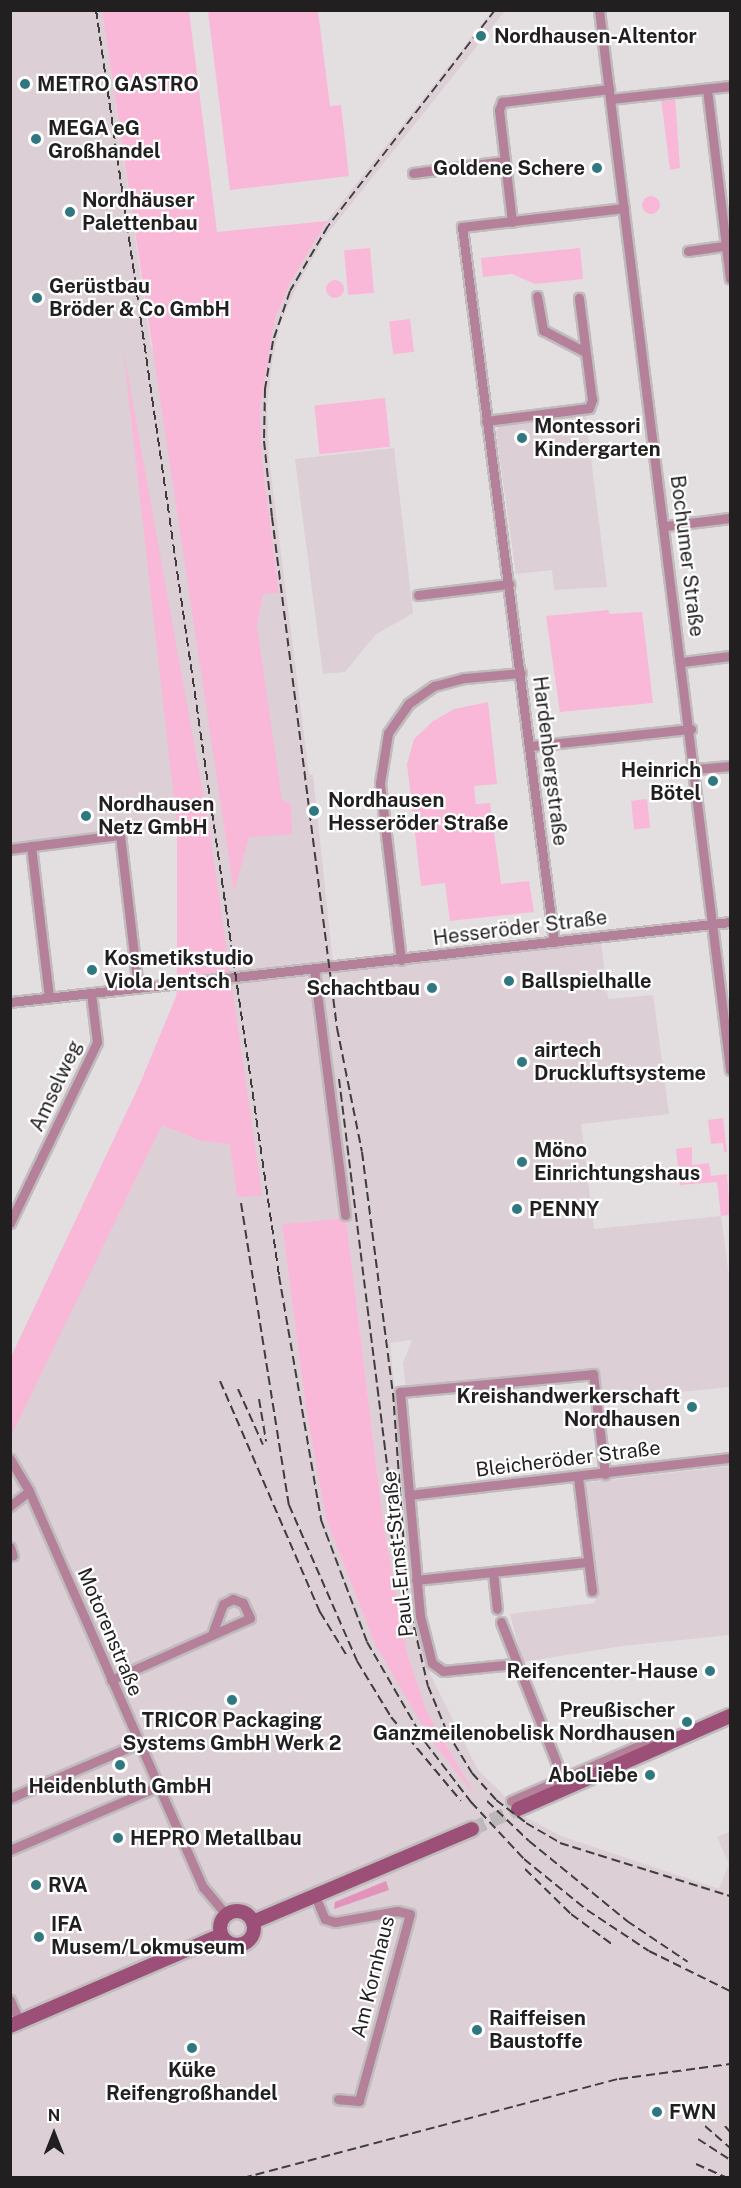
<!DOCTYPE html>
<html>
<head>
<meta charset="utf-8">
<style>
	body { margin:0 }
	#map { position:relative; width:741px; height:2188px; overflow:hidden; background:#e3dee0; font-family:"Public Sans",sans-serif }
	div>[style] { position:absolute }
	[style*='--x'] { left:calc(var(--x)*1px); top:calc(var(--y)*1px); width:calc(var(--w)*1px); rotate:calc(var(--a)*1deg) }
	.built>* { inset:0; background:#dccfd5 }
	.green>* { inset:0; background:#fab8d8; transform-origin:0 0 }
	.round { border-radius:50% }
	.water>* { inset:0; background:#e293ba }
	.secondary-tunnel>* { height:14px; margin-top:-7px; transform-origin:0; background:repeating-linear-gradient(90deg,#bcb8ba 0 14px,transparent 0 21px) }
	.roads { filter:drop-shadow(2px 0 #c0bcbd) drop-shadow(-2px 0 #c0bcbd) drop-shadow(0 2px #c0bcbd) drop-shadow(0 -2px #c0bcbd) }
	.minor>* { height:9px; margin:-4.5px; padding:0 4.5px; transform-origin:4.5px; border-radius:4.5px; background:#b5809a }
	.secondary>* { height:14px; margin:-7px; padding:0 7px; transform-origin:7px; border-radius:7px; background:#9c5078 }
	.secondary>.ring { margin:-7px; padding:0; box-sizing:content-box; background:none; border:14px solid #9c5078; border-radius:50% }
	.rail>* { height:2px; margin-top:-1px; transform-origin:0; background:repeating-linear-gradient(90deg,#3f3d3e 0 9px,transparent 0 13.5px) }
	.dots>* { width:16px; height:16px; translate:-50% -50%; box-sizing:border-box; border:3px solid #fff; border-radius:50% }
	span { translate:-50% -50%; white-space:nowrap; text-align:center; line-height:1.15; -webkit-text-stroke:4.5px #fff; paint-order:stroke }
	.poi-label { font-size:20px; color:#211f20; font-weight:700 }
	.left { translate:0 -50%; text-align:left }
	.right { translate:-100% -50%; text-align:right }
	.street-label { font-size:20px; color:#211f20 }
	.frame { position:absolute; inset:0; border:12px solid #211f20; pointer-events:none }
	.north { position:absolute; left:24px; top:2104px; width:60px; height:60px; -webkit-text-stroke:4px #fff; paint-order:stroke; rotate:0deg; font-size:16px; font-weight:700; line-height:24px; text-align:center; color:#211f20 }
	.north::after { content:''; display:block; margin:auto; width:21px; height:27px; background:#211f20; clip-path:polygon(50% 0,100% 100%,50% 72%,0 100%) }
</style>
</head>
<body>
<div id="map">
	<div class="built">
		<div style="clip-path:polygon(evenodd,11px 11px,102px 11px,151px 346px,257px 627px,263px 594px,279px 592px,262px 458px,260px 409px,275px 319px,290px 283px,327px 221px,492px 11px,505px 11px,324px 238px,296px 288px,280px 324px,272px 363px,267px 406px,269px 459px,309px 774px,313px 775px,334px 973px,601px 942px,608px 999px,653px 995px,669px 1114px,581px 1124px,594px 1229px,721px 1216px,730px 1284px,730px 1387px,599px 1400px,596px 1368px,406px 1389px,403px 1363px,412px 1340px,390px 1343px,416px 1617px,430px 1674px,478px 1770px,527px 1818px,561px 1836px,719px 1889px,729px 1864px,717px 1837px,730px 1832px,730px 2177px,11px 2178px,11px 1357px,139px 1086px,176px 1000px,179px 900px,177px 826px,11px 844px,11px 11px,346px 1218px,384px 1528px,407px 1653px,427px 1712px,472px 1791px,375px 1644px,326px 1519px,306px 1409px,282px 1224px,346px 1218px)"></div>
		<div style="clip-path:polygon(585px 411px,607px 587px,554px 590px,552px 570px,516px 574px,496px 432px,501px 422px)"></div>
		<div style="clip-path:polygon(394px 448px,413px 613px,375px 635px,345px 672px,323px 674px,295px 459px)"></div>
		<div style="clip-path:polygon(730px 1466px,730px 1635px,622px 1646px,523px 1662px,510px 1614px,595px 1603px,597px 1586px,584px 1483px)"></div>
	</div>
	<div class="green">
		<div style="clip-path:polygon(102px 11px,189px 11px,217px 232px,327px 221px,290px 283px,275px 319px,260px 409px,262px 458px,279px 593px,263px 594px,257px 627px,282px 800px,291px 804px,292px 834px,249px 837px,234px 892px)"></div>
		<div style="clip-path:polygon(208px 11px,318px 11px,330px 106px,341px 105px,349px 176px,230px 190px)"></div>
		<div style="clip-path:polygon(675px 97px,680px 168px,670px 170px,661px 98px)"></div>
		<div class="round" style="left:642px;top:196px;width:18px;height:18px"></div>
		<div style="left:370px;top:248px;width:45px;height:26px;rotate:85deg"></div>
		<div style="clip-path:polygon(580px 248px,583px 279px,535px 284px,512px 274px,483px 277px,481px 258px)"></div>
		<div class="round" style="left:326px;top:280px;width:18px;height:18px"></div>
		<div style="left:410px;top:319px;width:33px;height:21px;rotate:83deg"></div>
		<div style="clip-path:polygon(123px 348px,208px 821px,262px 1195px,237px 1197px,230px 1144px,201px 1141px,162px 1125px,11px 1436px,11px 1357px,139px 1086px,177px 994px,177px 826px)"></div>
		<div style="left:385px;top:398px;width:49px;height:71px;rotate:84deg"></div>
		<div style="clip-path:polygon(608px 610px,610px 614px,642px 612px,653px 703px,560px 712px,546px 616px)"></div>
		<div style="clip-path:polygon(488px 702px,497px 784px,474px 786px,476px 804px,490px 803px,501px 884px,529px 881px,534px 912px,450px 921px,445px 883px,421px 886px,407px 764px,414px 739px,433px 721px,454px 709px)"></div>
		<div style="left:647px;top:799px;width:29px;height:16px;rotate:84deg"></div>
		<div style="clip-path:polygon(723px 1118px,727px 1152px,724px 1152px,723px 1143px,711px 1144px,708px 1120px)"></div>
		<div style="clip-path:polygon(692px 1147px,692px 1165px,709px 1163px,711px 1176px,727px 1174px,730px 1215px,721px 1216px,717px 1182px,680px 1185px,676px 1149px)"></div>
		<div style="clip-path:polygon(346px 1218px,384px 1528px,407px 1653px,427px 1712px,477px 1798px,431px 1740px,375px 1644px,326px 1519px,306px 1409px,282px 1224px)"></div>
	</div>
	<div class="water">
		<div style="clip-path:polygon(386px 1881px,389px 1890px,334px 1909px,335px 1902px)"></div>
	</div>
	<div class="secondary-tunnel">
		<div style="--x:472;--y:1829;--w:50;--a:-23.5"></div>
	</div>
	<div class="roads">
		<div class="minor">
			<div style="--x:599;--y:10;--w:1068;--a:82.95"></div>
			<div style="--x:707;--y:89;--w:191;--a:83.1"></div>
			<div style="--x:610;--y:99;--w:121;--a:-6.2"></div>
			<div style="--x:413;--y:173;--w:93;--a:-7.4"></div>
			<div style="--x:512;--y:222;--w:113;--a:-96.6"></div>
			<div style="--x:499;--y:110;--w:9;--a:-69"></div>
			<div style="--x:502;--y:102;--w:108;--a:-6.9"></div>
			<div style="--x:688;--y:251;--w:42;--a:-8.1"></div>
			<div style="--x:537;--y:296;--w:35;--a:80"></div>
			<div style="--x:543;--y:330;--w:47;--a:27.6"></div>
			<div style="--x:486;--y:421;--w:104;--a:-7.2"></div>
			<div style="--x:589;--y:408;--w:9;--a:-69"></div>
			<div style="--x:592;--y:400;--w:103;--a:-97.3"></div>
			<div style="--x:665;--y:526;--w:65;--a:-7"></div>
			<div style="--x:418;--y:595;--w:92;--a:-6.9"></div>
			<div style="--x:682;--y:662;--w:48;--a:-7.1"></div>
			<div style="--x:531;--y:746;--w:161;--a:-6.1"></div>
			<div style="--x:696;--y:769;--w:34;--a:-5"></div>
			<div style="--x:31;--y:846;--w:152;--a:83.2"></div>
			<div style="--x:10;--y:849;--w:111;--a:-7.3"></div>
			<div style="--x:120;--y:835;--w:154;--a:83.3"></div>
			<div style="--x:554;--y:942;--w:721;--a:-97.33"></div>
			<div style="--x:462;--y:227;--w:163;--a:-6.7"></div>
			<div style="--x:401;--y:960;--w:178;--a:-96.8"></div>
			<div style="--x:380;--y:783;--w:51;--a:-80.9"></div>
			<div style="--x:388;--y:733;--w:35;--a:-55"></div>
			<div style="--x:408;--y:704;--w:32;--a:-35"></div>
			<div style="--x:434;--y:686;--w:31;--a:-15"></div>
			<div style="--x:464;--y:678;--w:57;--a:-5"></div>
			<div style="--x:314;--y:969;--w:248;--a:82.8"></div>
			<div style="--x:10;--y:1002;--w:724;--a:-6.34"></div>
			<div style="--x:10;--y:1223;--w:201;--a:-64.3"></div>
			<div style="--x:97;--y:1042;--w:49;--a:-97"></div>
			<div style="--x:10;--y:1459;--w:37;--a:59"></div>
			<div style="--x:29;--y:1491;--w:433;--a:66.3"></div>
			<div style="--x:203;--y:1887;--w:35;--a:50"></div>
			<div style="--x:578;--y:1477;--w:115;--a:83"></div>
			<div style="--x:409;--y:1495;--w:323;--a:-6.6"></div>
			<div style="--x:10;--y:1506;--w:24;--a:-38"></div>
			<div style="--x:10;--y:1547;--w:9;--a:72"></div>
			<div style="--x:493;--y:1572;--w:37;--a:84"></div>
			<div style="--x:416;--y:1580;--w:172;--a:-6"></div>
			<div style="--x:501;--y:1622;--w:169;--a:68.5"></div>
			<div style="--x:514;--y:1664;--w:71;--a:174.4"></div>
			<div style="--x:443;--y:1671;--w:14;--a:-144"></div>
			<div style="--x:432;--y:1663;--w:49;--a:-104.3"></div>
			<div style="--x:420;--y:1616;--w:225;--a:-95.1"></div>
			<div style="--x:400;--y:1392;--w:194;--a:-5.3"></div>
			<div style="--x:593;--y:1374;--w:101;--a:83.2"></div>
			<div style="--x:111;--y:1680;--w:152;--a:-24"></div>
			<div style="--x:250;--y:1618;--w:17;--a:-115"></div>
			<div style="--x:243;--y:1603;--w:11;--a:-158"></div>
			<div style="--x:233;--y:1599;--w:11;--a:153"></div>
			<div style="--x:223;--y:1604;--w:33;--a:110"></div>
			<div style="--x:10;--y:1798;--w:140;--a:-23.1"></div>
			<div style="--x:511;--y:1801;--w:171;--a:-23.4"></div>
			<div style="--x:668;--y:1733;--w:9;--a:72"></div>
			<div style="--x:10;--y:1850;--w:160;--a:-23.2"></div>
			<div style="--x:315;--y:1896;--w:25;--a:67"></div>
			<div style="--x:325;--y:1919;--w:10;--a:17"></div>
			<div style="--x:335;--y:1922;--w:63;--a:-10.1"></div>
			<div style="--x:397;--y:1911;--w:13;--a:13"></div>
			<div style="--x:410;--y:1914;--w:194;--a:105.3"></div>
			<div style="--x:359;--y:2101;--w:21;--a:-175"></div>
			<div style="--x:10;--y:2000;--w:24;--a:66"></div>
		</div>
		<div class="secondary">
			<div style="--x:518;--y:1809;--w:232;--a:-23.7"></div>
			<div class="ring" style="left:220px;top:1911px;width:20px;height:20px"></div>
			<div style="--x:253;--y:1922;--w:238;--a:-23"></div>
			<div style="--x:10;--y:2026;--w:230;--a:-23.3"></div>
		</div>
	</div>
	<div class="rail">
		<div style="--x:96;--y:10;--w:1279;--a:81.77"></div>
		<div style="--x:279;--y:1276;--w:248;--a:80.2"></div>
		<div style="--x:321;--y:1520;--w:130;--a:69.3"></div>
		<div style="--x:367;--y:1642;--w:116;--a:59.9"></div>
		<div style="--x:425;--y:1742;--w:76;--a:52.5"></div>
		<div style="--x:471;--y:1802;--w:78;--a:47.1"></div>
		<div style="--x:524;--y:1859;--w:81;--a:39"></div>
		<div style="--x:587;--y:1910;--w:74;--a:33.5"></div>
		<div style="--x:649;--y:1951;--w:90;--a:26.3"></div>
		<div style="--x:495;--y:10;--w:273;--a:127.7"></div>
		<div style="--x:328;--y:226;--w:75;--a:120.3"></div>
		<div style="--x:290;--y:291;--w:53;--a:108.8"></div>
		<div style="--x:273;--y:341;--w:49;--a:99.5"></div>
		<div style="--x:265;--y:389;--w:52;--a:91.1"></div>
		<div style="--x:264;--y:441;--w:76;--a:84"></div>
		<div style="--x:272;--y:517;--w:515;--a:82.75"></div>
		<div style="--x:337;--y:1028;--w:126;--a:78.6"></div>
		<div style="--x:362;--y:1152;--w:243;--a:82.7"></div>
		<div style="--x:393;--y:1393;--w:209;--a:85.9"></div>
		<div style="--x:408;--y:1601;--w:87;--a:76.8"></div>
		<div style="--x:428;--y:1686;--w:50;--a:67.6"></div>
		<div style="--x:447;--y:1732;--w:48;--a:58.6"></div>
		<div style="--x:472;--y:1773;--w:36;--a:48"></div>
		<div style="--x:496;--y:1800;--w:38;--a:37"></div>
		<div style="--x:526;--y:1823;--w:39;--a:30"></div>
		<div style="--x:560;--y:1843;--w:178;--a:17.3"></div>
		<div style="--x:339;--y:1079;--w:455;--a:82.9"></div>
		<div style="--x:241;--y:1203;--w:306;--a:81"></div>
		<div style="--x:289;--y:1505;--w:170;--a:66.4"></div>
		<div style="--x:357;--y:1661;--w:66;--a:58.7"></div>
		<div style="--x:391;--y:1717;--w:109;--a:50.2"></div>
		<div style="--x:220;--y:1381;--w:252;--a:66.6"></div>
		<div style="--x:320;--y:1612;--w:52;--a:58.5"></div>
		<div style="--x:238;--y:1389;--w:61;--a:65.9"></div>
		<div style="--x:259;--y:1399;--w:43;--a:80.5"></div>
		<div style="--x:389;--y:1522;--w:54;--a:79.3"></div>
		<div style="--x:487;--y:1801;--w:58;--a:43.6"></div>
		<div style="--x:529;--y:1841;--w:127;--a:39.2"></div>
		<div style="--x:627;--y:1921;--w:73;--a:33.9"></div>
		<div style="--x:525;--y:1869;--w:64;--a:44.4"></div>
		<div style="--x:571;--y:1914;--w:52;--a:36.4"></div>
		<div style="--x:705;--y:2126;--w:33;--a:41"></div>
		<div style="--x:725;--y:2126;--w:8;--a:50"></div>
		<div style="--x:698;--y:2139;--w:38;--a:33"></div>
		<div style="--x:696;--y:2164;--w:35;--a:24"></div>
		<div style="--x:243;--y:2178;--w:389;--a:-14.8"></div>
		<div style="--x:619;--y:2079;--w:112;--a:-7.7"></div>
	</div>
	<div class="dots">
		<div style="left:481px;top:36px;background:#30787f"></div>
		<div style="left:25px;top:84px;background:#30787f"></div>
		<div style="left:36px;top:139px;background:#30787f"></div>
		<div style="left:597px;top:168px;background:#30787f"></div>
		<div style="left:70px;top:212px;background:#30787f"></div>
		<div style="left:37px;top:298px;background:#30787f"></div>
		<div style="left:522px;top:438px;background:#30787f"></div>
		<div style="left:713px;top:781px;background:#30787f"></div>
		<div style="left:314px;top:811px;background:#30787f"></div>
		<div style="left:86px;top:816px;background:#30787f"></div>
		<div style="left:92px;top:970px;background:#30787f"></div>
		<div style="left:509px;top:981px;background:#30787f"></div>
		<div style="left:432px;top:988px;background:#30787f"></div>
		<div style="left:522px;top:1062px;background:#30787f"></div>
		<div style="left:522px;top:1162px;background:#30787f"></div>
		<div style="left:517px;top:1209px;background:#30787f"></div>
		<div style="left:692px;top:1407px;background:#30787f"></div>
		<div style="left:710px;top:1671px;background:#30787f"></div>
		<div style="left:232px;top:1700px;background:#30787f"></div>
		<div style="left:687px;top:1722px;background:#30787f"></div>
		<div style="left:120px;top:1765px;background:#30787f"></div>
		<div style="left:650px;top:1775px;background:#30787f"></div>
		<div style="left:118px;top:1838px;background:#30787f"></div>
		<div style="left:36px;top:1885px;background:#30787f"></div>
		<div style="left:39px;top:1937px;background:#30787f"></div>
		<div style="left:477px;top:2030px;background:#30787f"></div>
		<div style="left:192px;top:2048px;background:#30787f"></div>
		<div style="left:657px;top:2112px;background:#30787f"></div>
	</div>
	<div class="poi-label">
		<span class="left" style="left:494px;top:36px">Nordhausen-Altentor</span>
		<span class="left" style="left:37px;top:84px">METRO GASTRO</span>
		<span class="left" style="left:48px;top:140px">MEGA eG<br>Großhandel</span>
		<span class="right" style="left:585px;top:168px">Goldene Schere</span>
		<span class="left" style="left:82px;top:212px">Nordhäuser<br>Palettenbau</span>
		<span class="left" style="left:49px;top:298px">Gerüstbau<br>Bröder &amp; Co GmbH</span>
		<span class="left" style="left:534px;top:438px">Montessori<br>Kindergarten</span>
		<span class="right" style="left:701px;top:782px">Heinrich<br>Bötel</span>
		<span class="left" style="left:328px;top:812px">Nordhausen<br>Hesseröder Straße</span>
		<span class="left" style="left:98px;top:816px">Nordhausen<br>Netz GmbH</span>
		<span class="left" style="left:104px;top:970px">Kosmetikstudio<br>Viola Jentsch</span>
		<span class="left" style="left:521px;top:981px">Ballspielhalle</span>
		<span class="right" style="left:420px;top:988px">Schachtbau</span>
		<span class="left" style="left:534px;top:1062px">airtech<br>Druckluftsysteme</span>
		<span class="left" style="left:534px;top:1162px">Möno<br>Einrichtungshaus</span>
		<span class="left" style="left:529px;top:1209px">PENNY</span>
		<span class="right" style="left:680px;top:1408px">Kreishandwerkerschaft<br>Nordhausen</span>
		<span class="right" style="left:698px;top:1671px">Reifencenter-Hause</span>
		<span class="right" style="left:675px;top:1722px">Preußischer<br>Ganzmeilenobelisk Nordhausen</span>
		<span style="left:232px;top:1732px">TRICOR Packaging<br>Systems GmbH Werk 2</span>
		<span class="right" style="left:638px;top:1775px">AboLiebe</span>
		<span style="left:120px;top:1786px">Heidenbluth GmbH</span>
		<span class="left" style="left:130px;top:1838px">HEPRO Metallbau</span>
		<span class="left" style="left:48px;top:1885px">RVA</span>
		<span class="left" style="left:51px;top:1936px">IFA<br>Musem/Lokmuseum</span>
		<span class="left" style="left:489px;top:2030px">Raiffeisen<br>Baustoffe</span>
		<span style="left:192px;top:2082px">Küke<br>Reifengroßhandel</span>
		<span class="left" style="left:669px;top:2112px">FWN</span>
	</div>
	<div class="street-label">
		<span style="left:687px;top:556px;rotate:83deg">Bochumer Straße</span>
		<span style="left:550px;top:761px;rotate:83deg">Hardenbergstraße</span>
		<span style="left:520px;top:928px;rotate:-7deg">Hesseröder Straße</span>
		<span style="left:56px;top:1086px;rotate:-65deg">Amselweg</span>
		<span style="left:568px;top:1459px;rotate:-7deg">Bleicheröder Straße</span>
		<span style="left:398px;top:1554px;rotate:-96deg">Paul-Ernst-Straße</span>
		<span style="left:110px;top:1632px;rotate:67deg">Motorenstraße</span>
		<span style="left:373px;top:1977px;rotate:-76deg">Am Kornhaus</span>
	</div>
	<div class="frame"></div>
	<div class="north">N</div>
</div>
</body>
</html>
